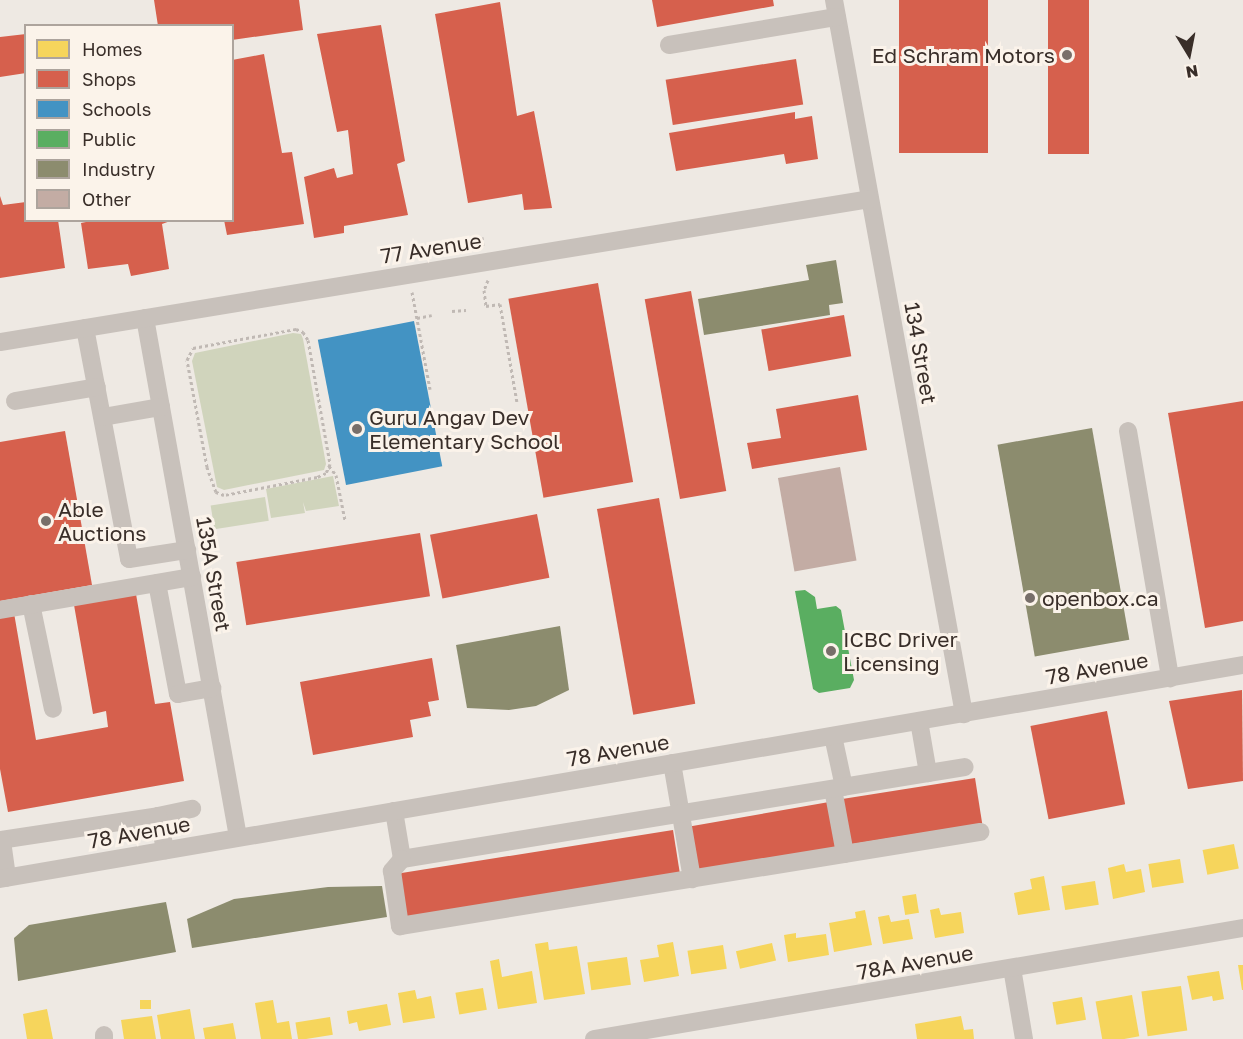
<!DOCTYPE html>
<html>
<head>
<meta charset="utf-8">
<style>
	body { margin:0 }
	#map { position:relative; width:1243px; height:1039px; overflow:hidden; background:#eee9e3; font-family:"Golos Text",sans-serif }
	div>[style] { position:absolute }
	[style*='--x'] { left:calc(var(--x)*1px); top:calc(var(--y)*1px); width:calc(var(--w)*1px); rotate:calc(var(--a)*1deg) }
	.green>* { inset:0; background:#d0d4bc; transform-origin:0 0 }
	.homes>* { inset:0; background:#f6d55c; transform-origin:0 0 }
	.shops>* { inset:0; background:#d6604d; transform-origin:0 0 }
	.schools>* { inset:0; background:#4393c3; transform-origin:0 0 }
	.public>* { inset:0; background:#5aae61 }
	.industry>* { inset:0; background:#8c8c6e; transform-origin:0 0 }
	.building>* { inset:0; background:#c3aca4; transform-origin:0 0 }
	.path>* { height:3px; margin-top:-1.5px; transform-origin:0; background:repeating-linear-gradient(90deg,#c0b9b4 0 3px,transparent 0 6px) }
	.minor>* { height:18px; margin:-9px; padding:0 9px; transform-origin:9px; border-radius:9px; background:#c8c1bb }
	.dots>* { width:16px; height:16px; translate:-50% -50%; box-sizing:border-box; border:3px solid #fbf3ea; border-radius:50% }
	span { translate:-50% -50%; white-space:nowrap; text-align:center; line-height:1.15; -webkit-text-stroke:6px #fbf3ea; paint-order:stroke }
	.poi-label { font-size:21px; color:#392e29 }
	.right { translate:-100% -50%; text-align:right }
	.left { translate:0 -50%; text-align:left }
	.street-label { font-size:21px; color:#392e29 }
	.legend { position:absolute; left:24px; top:24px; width:210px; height:198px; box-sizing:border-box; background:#fbf3ea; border:2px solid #ada49d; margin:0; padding:8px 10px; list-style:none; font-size:18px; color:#392e29 }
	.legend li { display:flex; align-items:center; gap:12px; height:30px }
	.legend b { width:30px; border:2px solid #ada49d }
	.north { position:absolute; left:1159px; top:24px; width:60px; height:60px; -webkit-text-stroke:4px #fbf3ea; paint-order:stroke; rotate:170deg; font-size:16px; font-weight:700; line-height:24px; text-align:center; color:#392e29 }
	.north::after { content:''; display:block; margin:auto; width:21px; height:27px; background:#392e29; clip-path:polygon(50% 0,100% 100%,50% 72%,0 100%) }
</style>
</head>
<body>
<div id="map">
	<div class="green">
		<div style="clip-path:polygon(293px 333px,301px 334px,303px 339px,326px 464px,324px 470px,224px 490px,217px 487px,192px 361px,195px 353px)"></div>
		<div style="clip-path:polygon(333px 476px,339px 506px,306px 511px,303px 502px,305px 513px,271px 518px,266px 489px)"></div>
		<div style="left:265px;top:497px;width:24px;height:55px;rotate:81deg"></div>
	</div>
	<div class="homes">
		<div style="left:1234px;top:844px;width:25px;height:32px;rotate:79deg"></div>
		<div style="left:1180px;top:859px;width:24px;height:32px;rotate:81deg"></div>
		<div style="clip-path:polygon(1124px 864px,1126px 872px,1141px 869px,1145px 892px,1113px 899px,1108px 868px)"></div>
		<div style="clip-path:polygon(1044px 876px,1050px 910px,1018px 915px,1014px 893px,1032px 889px,1030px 879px)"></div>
		<div style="left:1095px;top:881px;width:24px;height:34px;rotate:81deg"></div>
		<div style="left:916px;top:894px;width:19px;height:14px;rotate:81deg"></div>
		<div style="clip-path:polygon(939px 908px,941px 915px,961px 912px,964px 933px,935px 938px,930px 910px)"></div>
		<div style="clip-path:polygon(865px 910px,872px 945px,834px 952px,829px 923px,856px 918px,855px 912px)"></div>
		<div style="clip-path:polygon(889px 915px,891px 922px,909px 919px,913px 939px,883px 944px,878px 917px)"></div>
		<div style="clip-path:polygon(796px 933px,796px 938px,826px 934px,829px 955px,788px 962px,784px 935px)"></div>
		<div style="clip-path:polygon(548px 942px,549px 950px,577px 946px,585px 994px,544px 1000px,535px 944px)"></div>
		<div style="clip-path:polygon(673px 942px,679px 976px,644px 982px,640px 960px,659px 957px,657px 945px)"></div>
		<div style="left:772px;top:943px;width:18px;height:37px;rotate:77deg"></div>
		<div style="left:723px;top:945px;width:24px;height:36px;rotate:81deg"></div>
		<div style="left:627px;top:957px;width:28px;height:40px;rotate:82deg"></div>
		<div style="clip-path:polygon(499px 959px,502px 977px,532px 971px,537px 1003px,498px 1009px,490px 961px)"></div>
		<div style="clip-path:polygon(1238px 965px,1243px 965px,1243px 990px,1242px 990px)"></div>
		<div style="clip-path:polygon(1219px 971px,1224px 999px,1213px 1001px,1212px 996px,1192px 1000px,1187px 976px)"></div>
		<div style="left:1181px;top:986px;width:45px;height:40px;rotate:82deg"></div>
		<div style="left:483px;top:988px;width:22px;height:28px;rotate:80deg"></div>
		<div style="clip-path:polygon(415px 990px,417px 999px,431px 996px,435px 1018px,403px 1023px,398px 993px)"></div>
		<div style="left:1132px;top:995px;width:42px;height:37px;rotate:80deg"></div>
		<div style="left:1082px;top:997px;width:23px;height:30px;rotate:80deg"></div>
		<div style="left:140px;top:1000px;width:11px;height:9px"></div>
		<div style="clip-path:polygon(273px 1000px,277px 1023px,289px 1021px,292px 1039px,261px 1039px,255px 1003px)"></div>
		<div style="clip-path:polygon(387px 1004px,391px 1025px,359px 1031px,357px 1022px,349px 1024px,347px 1011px)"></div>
		<div style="clip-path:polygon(47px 1009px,53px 1039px,27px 1039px,23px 1014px)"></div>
		<div style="clip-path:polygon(190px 1009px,195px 1039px,161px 1039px,157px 1015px)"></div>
		<div style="clip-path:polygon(152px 1016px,156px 1039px,124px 1039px,121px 1020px)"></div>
		<div style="clip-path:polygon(961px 1016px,964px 1030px,973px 1029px,974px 1039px,917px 1039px,915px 1024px)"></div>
		<div style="left:330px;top:1017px;width:18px;height:35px;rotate:81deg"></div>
		<div style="clip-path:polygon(233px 1023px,236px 1039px,205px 1039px,203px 1028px)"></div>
	</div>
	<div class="shops">
		<div style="clip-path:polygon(154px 0,299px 0,303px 30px,232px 40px,232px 26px,158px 26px)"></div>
		<div style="clip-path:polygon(652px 0,773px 0,774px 6px,657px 27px)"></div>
		<div style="left:899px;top:0;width:89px;height:153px"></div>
		<div style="left:1048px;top:0;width:41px;height:154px"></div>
		<div style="clip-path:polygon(500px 2px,517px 116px,534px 111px,552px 208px,524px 210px,522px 194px,468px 203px,435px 14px)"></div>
		<div style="clip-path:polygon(381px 25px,405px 161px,397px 164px,408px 215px,344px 226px,344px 233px,314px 238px,304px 177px,334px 168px,337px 178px,353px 174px,348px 130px,337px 132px,317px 34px)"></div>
		<div style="clip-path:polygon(26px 34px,26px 73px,0 77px,0 37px)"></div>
		<div style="clip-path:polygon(264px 54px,282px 153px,292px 152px,304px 224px,227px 235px,224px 220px,232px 220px,232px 60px)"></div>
		<div style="left:796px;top:59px;width:46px;height:132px;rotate:81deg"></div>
		<div style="clip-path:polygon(795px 112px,795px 119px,812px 116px,818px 159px,786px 164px,784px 154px,676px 171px,669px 133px)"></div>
		<div style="clip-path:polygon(0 196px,3px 205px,26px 202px,26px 220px,58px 220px,65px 268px,0 278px)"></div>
		<div style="clip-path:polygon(96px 220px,173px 220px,162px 224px,169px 269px,131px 276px,128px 264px,88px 269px,81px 223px)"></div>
		<div style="left:598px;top:283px;width:202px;height:91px;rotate:80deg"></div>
		<div style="left:691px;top:291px;width:203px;height:47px;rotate:80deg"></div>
		<div style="left:844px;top:315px;width:42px;height:84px;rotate:80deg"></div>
		<div style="clip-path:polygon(858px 395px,867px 450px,752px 469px,747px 443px,781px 438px,776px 409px)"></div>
		<div style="clip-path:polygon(1243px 401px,1243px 621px,1205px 628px,1168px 413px)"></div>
		<div style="clip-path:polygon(65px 431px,92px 585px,0 601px,0 442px)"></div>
		<div style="left:659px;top:498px;width:209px;height:63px;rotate:80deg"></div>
		<div style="left:537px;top:514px;width:65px;height:109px;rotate:79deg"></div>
		<div style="left:420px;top:533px;width:64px;height:186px;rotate:81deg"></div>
		<div style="clip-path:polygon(136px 594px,155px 704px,170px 702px,184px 781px,8px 812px,0 769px,0 616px,14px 613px,36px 740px,108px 727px,106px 711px,93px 714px,74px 605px)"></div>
		<div style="clip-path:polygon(432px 658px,439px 700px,428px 702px,431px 716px,410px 720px,413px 737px,313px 755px,300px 682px)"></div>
		<div style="clip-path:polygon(1242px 690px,1243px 781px,1188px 789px,1169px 701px)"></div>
		<div style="left:1107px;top:711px;width:95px;height:78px;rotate:79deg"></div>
		<div style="left:975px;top:778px;width:46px;height:136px;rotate:81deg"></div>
		<div style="left:829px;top:802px;width:46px;height:140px;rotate:80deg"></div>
		<div style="left:673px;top:830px;width:45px;height:278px;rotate:81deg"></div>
	</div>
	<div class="schools">
		<div style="left:414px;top:321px;width:148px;height:98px;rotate:79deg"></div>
	</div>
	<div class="public">
		<div style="clip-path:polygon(805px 590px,815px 597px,817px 609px,836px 606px,841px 610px,854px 680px,850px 688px,819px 693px,813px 689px,795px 591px)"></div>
	</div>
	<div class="industry">
		<div style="clip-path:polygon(836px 260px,843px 303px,829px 305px,830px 315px,704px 335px,698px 299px,809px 280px,806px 265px)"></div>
		<div style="left:1092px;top:428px;width:215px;height:96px;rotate:80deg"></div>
		<div style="clip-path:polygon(560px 626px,569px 690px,536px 706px,509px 710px,467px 708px,456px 645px)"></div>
		<div style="clip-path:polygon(382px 886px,387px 917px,192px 948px,187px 919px,234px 899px,328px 887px)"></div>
		<div style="clip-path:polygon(166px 902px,176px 952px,18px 981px,14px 938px,29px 925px)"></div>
	</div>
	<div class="building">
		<div style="left:840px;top:467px;width:95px;height:63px;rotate:80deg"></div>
	</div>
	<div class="path">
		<div style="--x:482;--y:237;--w:9;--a:84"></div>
		<div style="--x:488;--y:280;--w:11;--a:112"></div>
		<div style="--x:484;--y:290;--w:16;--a:83"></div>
		<div style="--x:486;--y:306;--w:14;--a:-8"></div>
		<div style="--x:500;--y:304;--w:99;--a:80.2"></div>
		<div style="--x:412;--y:292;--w:99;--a:79.5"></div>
		<div style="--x:452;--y:311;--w:14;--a:-4"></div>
		<div style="--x:417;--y:318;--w:15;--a:-11"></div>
		<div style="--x:296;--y:329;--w:8;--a:23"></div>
		<div style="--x:303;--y:332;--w:9;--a:58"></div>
		<div style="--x:308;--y:340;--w:126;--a:79.9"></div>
		<div style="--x:330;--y:464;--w:10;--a:114"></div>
		<div style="--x:326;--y:473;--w:10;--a:156"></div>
		<div style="--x:317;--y:477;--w:95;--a:169"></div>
		<div style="--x:224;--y:495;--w:9;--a:-159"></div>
		<div style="--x:216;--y:492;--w:27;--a:-110"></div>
		<div style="--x:207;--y:467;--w:109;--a:-100.6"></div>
		<div style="--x:187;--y:360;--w:13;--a:-63"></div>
		<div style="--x:193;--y:348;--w:105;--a:-10.5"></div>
		<div style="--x:329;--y:466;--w:11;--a:52"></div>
		<div style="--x:336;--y:475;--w:46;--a:78.7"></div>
	</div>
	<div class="minor">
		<div style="--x:834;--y:0;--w:726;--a:79.68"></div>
		<div style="--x:669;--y:45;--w:170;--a:-9.5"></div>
		<div style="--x:145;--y:318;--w:527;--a:79.84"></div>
		<div style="--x:85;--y:328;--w:235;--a:79.2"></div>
		<div style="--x:129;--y:559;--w:59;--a:-8.8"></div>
		<div style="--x:0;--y:342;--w:881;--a:-9.34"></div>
		<div style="--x:15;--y:401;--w:83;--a:-9.7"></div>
		<div style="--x:103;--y:417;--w:59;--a:-9.8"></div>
		<div style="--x:1128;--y:431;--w:251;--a:80.3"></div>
		<div style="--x:157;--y:583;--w:113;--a:79.3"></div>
		<div style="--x:178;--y:694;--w:35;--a:-10"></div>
		<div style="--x:31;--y:604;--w:107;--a:78.2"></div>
		<div style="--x:0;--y:610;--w:195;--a:-9.8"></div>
		<div style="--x:919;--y:721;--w:53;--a:80.2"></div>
		<div style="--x:833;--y:736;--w:52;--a:77.8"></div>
		<div style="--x:672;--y:763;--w:118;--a:80.2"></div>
		<div style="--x:833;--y:789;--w:66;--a:79.5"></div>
		<div style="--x:394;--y:811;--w:49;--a:80.5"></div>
		<div style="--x:402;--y:859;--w:570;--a:-9.28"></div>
		<div style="--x:158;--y:816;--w:35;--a:-12"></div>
		<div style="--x:0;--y:840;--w:160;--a:-8.6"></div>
		<div style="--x:158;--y:816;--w:35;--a:78"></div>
		<div style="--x:2;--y:841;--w:37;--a:82"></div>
		<div style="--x:402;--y:859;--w:16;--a:130"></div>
		<div style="--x:392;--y:871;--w:56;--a:81.7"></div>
		<div style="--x:400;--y:926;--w:588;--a:-9.21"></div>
		<div style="--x:0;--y:879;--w:1261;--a:-9.77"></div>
		<div style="--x:1012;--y:968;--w:72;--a:80.4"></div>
		<div style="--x:104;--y:1035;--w:4;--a:90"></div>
		<div style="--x:594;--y:1039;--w:658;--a:-9.71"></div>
	</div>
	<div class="dots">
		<div style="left:1067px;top:55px;background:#786f6a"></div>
		<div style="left:357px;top:429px;background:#786f6a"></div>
		<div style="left:46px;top:521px;background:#786f6a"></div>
		<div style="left:1030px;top:598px;background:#786f6a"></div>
		<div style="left:831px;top:651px;background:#786f6a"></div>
	</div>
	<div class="poi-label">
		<span class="right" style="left:1055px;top:55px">Ed Schram Motors</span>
		<span class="left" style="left:369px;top:429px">Guru Angav Dev<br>Elementary School</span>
		<span class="left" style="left:58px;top:521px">Able<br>Auctions</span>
		<span class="left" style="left:1042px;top:598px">openbox.ca</span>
		<span class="left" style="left:843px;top:651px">ICBC Driver<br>Licensing</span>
	</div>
	<div class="street-label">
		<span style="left:431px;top:248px;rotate:-9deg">77 Avenue</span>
		<span style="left:921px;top:353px;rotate:80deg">134 Street</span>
		<span style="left:214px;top:574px;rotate:80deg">135A Street</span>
		<span style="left:1097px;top:668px;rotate:-10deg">78 Avenue</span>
		<span style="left:618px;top:750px;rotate:-10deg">78 Avenue</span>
		<span style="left:139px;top:832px;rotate:-10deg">78 Avenue</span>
		<span style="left:915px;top:962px;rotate:-10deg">78A Avenue</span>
	</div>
	<ul class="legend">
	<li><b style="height:16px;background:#f6d55c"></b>Homes</li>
	<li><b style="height:16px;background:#d6604d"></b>Shops</li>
	<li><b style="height:16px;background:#4393c3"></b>Schools</li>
	<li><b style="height:16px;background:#5aae61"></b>Public</li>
	<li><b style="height:16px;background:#8c8c6e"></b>Industry</li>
	<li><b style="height:16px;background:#c3aca4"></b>Other</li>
	</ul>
	<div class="north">N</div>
</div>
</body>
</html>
